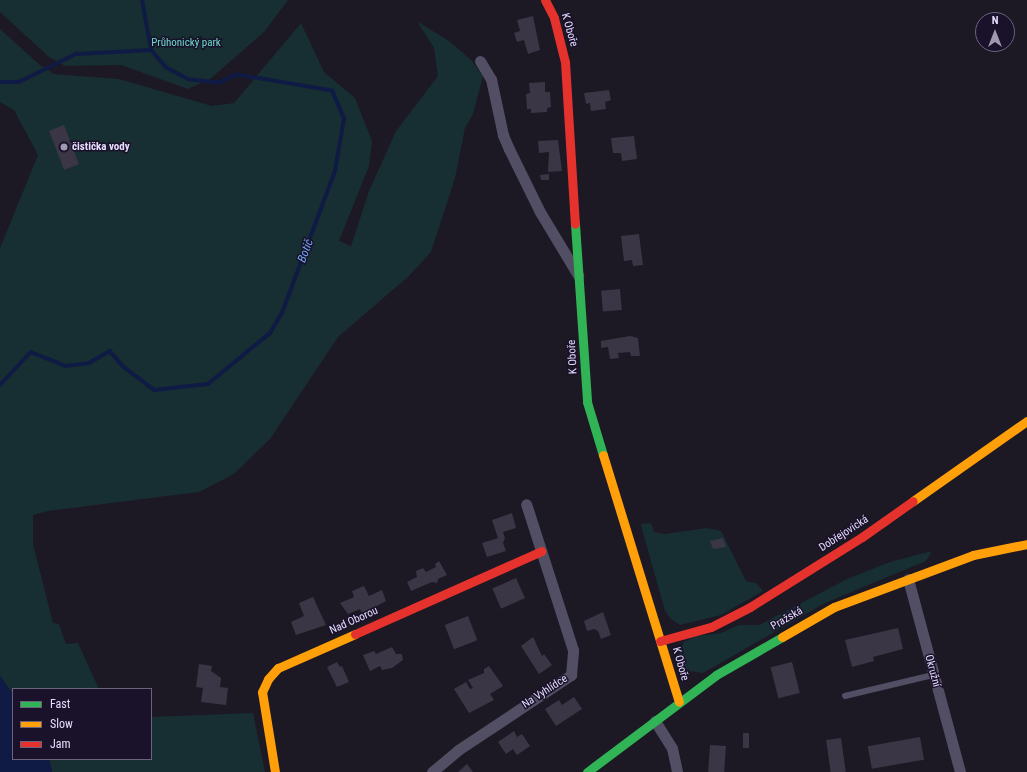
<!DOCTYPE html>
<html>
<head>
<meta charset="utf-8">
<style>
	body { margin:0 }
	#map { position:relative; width:1027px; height:772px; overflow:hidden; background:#1c1824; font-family:"Roboto Condensed",sans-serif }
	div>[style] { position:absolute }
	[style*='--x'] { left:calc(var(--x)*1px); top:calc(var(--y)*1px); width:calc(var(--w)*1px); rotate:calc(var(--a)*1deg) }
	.green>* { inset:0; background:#172e32 }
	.water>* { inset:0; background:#0f1b44 }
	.stream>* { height:3.5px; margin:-1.75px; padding:0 1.75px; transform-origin:1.75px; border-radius:1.75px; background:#0f1b44 }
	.building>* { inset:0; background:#3b3645; transform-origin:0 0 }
	.lane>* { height:5.5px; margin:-2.75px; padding:0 2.75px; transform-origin:2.75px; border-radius:2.75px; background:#524e64 }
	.street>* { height:11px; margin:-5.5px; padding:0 5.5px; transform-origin:5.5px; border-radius:5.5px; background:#524e64 }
	.fast>* { height:9px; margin:-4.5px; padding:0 4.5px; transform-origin:4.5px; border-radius:4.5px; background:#30b455 }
	.slow>* { height:9px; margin:-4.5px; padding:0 4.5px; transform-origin:4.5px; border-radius:4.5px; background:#ff9f0a }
	.jam>* { height:9px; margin:-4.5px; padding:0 4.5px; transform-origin:4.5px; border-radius:4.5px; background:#e5322d }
	.dots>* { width:11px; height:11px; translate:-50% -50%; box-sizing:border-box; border:2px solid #1a122a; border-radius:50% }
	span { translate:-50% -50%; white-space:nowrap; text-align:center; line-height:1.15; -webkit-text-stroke:3px #1a122a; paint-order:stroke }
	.street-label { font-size:11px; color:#e5ddfd }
	.park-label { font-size:11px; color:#6bdbce }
	.poi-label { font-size:11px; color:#e5ddfd; font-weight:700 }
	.left { translate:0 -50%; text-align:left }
	.water-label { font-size:12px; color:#71a7f8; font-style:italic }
	.legend { position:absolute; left:12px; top:688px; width:140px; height:72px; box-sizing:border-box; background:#1a122a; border:1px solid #6b637e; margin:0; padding:5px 7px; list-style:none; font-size:12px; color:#e5ddfd }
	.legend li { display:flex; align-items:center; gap:8px; height:20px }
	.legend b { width:20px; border:1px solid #6b637e }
	.north { position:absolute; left:975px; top:12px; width:40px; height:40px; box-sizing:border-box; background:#1a122a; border:1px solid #6b637e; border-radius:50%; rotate:0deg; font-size:11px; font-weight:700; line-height:16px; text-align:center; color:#e5ddfd }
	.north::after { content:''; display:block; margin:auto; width:14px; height:18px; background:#9f98b1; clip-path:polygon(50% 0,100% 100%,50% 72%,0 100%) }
</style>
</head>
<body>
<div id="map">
	<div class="green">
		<div style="clip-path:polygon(0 0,288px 0,264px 32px,210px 79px,188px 89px,121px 65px,65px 66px,49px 57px,0 12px)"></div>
		<div style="clip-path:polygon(417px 21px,449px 41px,471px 60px,483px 76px,473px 114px,465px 128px,455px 178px,431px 252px,409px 276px,338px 337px,270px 439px,234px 474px,199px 492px,48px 511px,33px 515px,33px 544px,53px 623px,59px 624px,66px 644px,78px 643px,99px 689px,13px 689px,13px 694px,0 676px,0 248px,38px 155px,14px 110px,0 102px,0 29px,40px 65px,54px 74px,119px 79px,212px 106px,234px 103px,301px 23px,324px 72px,355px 98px,372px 141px,369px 166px,339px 241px,351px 246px,369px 191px,396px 131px,438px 76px,434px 48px)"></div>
		<div style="clip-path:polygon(651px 523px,654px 532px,665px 534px,707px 528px,721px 531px,746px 581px,756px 583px,763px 591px,721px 615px,680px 625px,671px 619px,665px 611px,643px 533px,641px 524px)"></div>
		<div style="clip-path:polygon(932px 551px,926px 561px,825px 603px,703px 673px,688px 671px,680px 662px,679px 653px,684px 642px,696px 636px,721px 633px,739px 625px,759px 625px,847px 579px,890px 562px)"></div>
		<div style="clip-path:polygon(253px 713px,265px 772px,52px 772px,49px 759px,151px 759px,151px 717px)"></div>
	</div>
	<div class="water">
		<div style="clip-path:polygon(0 676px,13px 694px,13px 759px,49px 759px,52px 772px,0 772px)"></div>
	</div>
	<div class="stream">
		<div style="--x:0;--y:82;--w:19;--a:0"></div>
		<div style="--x:19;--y:82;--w:64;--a:-26.2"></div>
		<div style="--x:76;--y:54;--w:75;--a:-3.1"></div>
		<div style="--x:0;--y:385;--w:45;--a:-46.8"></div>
		<div style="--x:31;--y:352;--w:38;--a:22"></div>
		<div style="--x:66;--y:366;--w:23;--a:-7"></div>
		<div style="--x:89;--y:363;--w:24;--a:-30"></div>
		<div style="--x:110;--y:351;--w:21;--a:49"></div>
		<div style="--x:124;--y:367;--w:38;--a:37"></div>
		<div style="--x:154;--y:390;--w:54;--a:-6.3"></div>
		<div style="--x:208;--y:384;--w:80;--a:-39.4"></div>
		<div style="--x:270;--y:333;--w:23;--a:-59"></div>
		<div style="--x:282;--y:313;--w:152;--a:-69.5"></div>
		<div style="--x:335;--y:171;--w:53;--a:-80.2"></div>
		<div style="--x:344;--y:119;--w:30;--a:-113"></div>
		<div style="--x:332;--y:91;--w:96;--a:-170.4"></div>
		<div style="--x:237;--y:75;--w:20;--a:156"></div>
		<div style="--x:219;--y:83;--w:30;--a:-174"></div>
		<div style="--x:189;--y:80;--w:26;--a:-152"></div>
		<div style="--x:166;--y:68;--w:23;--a:-130"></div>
		<div style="--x:151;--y:50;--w:51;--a:-100.2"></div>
	</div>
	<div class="building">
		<div style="clip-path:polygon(533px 16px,540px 50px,528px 54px,524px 40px,517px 42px,514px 33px,520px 31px,517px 20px)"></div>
		<div style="clip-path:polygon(545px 82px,545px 92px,550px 92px,551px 107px,547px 108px,547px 112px,531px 113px,531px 109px,527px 109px,526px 94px,530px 93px,529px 83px)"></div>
		<div style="clip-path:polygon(609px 90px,611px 100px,605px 102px,606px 109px,591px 111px,590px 103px,586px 104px,584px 93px)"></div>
		<div style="left:64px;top:125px;width:42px;height:16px;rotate:69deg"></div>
		<div style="clip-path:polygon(634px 136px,637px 159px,622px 161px,621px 153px,613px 153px,611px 138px)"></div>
		<div style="clip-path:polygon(558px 140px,562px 171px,548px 172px,549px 152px,539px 153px,538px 141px)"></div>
		<div style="clip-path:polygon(549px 174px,549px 180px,541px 180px,540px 175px)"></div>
		<div style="clip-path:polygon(639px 234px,643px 265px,633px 266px,632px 260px,624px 261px,621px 236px)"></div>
		<div style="left:620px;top:289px;width:21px;height:19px;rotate:85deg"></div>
		<div style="clip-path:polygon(630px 336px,638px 338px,640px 356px,631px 356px,630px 352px,618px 353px,619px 358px,610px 359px,608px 347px,601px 348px,601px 341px)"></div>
		<div style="clip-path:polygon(512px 513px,516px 528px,503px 532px,505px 538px,503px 543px,506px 551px,487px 557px,482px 543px,498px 538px,492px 520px)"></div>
		<div style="clip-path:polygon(723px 538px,726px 547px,713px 549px,710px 541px)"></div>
		<div style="clip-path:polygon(439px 561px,447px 575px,438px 579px,437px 583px,432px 582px,411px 591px,407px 582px,417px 577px,416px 571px,423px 568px,426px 572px,436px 567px,435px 564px)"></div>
		<div style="left:516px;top:578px;width:22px;height:26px;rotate:66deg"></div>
		<div style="clip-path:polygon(364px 586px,369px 596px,382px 590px,386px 601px,362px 614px,360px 609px,348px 614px,340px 603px,354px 597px,352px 591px)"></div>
		<div style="clip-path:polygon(313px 597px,326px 625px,296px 635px,291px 622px,304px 616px,299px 603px)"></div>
		<div style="clip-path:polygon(603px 612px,611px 635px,601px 639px,598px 631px,594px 629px,587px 631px,584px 621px)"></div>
		<div style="left:468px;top:616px;width:26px;height:25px;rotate:69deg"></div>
		<div style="clip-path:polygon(898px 628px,903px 649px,873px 657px,874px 661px,852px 667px,845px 640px)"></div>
		<div style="clip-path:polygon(533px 637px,542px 656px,544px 654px,552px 665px,539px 674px,521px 646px)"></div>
		<div style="clip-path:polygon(392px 647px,396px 654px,402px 654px,403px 660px,392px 668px,382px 670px,380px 666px,370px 671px,363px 655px,374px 651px,376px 654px)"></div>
		<div style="clip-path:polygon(337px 662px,340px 667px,342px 666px,349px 682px,337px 687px,327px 667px)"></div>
		<div style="left:792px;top:662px;width:32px;height:22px;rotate:76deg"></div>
		<div style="clip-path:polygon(199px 664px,212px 666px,211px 671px,221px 678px,220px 687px,228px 688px,226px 705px,201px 702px,203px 688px,196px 687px)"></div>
		<div style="clip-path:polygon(489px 666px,503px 686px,490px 694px,494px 700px,469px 713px,454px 689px,466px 682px,470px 689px,473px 688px,468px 680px,484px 673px,484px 669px)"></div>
		<div style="clip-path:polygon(574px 697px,582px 709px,556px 726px,545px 709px,559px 700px,562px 705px)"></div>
		<div style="clip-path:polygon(514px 731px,517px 737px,522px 734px,530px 746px,517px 755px,513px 749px,506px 754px,498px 742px)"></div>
		<div style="left:743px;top:733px;width:6px;height:15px"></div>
		<div style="left:920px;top:737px;width:23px;height:53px;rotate:80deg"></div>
		<div style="left:841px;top:738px;width:34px;height:15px;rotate:82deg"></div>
		<div style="left:710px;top:745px;width:16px;height:27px;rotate:4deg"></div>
		<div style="clip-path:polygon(467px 764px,473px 772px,458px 772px)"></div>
	</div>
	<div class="lane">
		<div style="--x:845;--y:696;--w:90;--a:-13.4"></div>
	</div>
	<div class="street">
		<div style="--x:480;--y:61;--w:21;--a:59"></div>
		<div style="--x:491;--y:79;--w:57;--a:77.9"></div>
		<div style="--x:503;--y:135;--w:15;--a:67"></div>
		<div style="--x:509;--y:149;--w:70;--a:63.8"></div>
		<div style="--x:540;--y:212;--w:74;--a:58.9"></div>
		<div style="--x:908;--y:579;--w:200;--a:74.9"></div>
		<div style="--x:655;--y:721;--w:32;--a:58"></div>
		<div style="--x:672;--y:748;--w:25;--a:78"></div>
		<div style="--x:432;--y:772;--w:34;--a:-40"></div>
		<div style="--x:458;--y:750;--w:136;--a:-33.6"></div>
		<div style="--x:571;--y:675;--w:25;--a:-85"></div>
		<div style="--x:573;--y:650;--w:153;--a:-107.8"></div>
	</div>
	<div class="fast">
		<div style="--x:575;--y:224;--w:178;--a:86.1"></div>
		<div style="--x:587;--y:402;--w:55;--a:73.2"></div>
		<div style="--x:587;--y:772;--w:161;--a:-36.9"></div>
		<div style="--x:716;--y:675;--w:76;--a:-29.9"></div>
	</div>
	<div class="slow">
		<div style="--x:603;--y:455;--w:258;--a:72.9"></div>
		<div style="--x:913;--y:501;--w:139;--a:-35.1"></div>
		<div style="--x:782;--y:637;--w:60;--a:-30"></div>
		<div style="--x:834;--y:607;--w:148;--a:-20.5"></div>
		<div style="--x:973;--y:555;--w:55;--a:-11.5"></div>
		<div style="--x:275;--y:772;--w:81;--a:-99.2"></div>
		<div style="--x:262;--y:692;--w:14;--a:-65"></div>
		<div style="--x:268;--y:679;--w:15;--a:-48"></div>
		<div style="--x:278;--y:668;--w:84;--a:-23.8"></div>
	</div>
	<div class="jam">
		<div style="--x:545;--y:0;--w:20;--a:63"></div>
		<div style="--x:554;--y:18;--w:45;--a:76"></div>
		<div style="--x:565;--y:62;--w:162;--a:86.5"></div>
		<div style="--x:355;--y:634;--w:204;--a:-24"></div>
		<div style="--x:660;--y:641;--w:53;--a:-15.4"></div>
		<div style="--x:711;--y:627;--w:44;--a:-27.1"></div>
		<div style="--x:750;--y:607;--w:132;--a:-32"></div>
		<div style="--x:862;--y:537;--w:62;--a:-35.2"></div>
	</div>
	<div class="dots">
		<div style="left:64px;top:147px;background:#9f98b1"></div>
	</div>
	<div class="street-label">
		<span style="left:569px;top:30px;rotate:74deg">K Oboře</span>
		<span style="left:573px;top:357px;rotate:-93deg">K Oboře</span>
		<span style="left:844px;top:534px;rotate:-33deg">Dobřejovická</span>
		<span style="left:787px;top:619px;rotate:-30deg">Pražská</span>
		<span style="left:354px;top:621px;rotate:-24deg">Nad Oborou</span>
		<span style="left:680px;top:664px;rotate:74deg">K Oboře</span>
		<span style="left:932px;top:671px;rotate:75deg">Okružní</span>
		<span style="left:545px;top:692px;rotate:-33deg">Na Vyhlídce</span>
	</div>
	<div class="park-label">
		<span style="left:186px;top:43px">Průhonický park</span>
	</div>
	<div class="poi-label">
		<span class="left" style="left:72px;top:147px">čistička vody</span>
	</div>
	<div class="water-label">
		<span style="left:306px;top:251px;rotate:-69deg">Botič</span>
	</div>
	<ul class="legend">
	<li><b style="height:5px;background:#30b455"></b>Fast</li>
	<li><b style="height:5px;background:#ff9f0a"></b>Slow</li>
	<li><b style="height:5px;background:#e5322d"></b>Jam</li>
	</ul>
	<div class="north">N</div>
</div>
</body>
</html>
